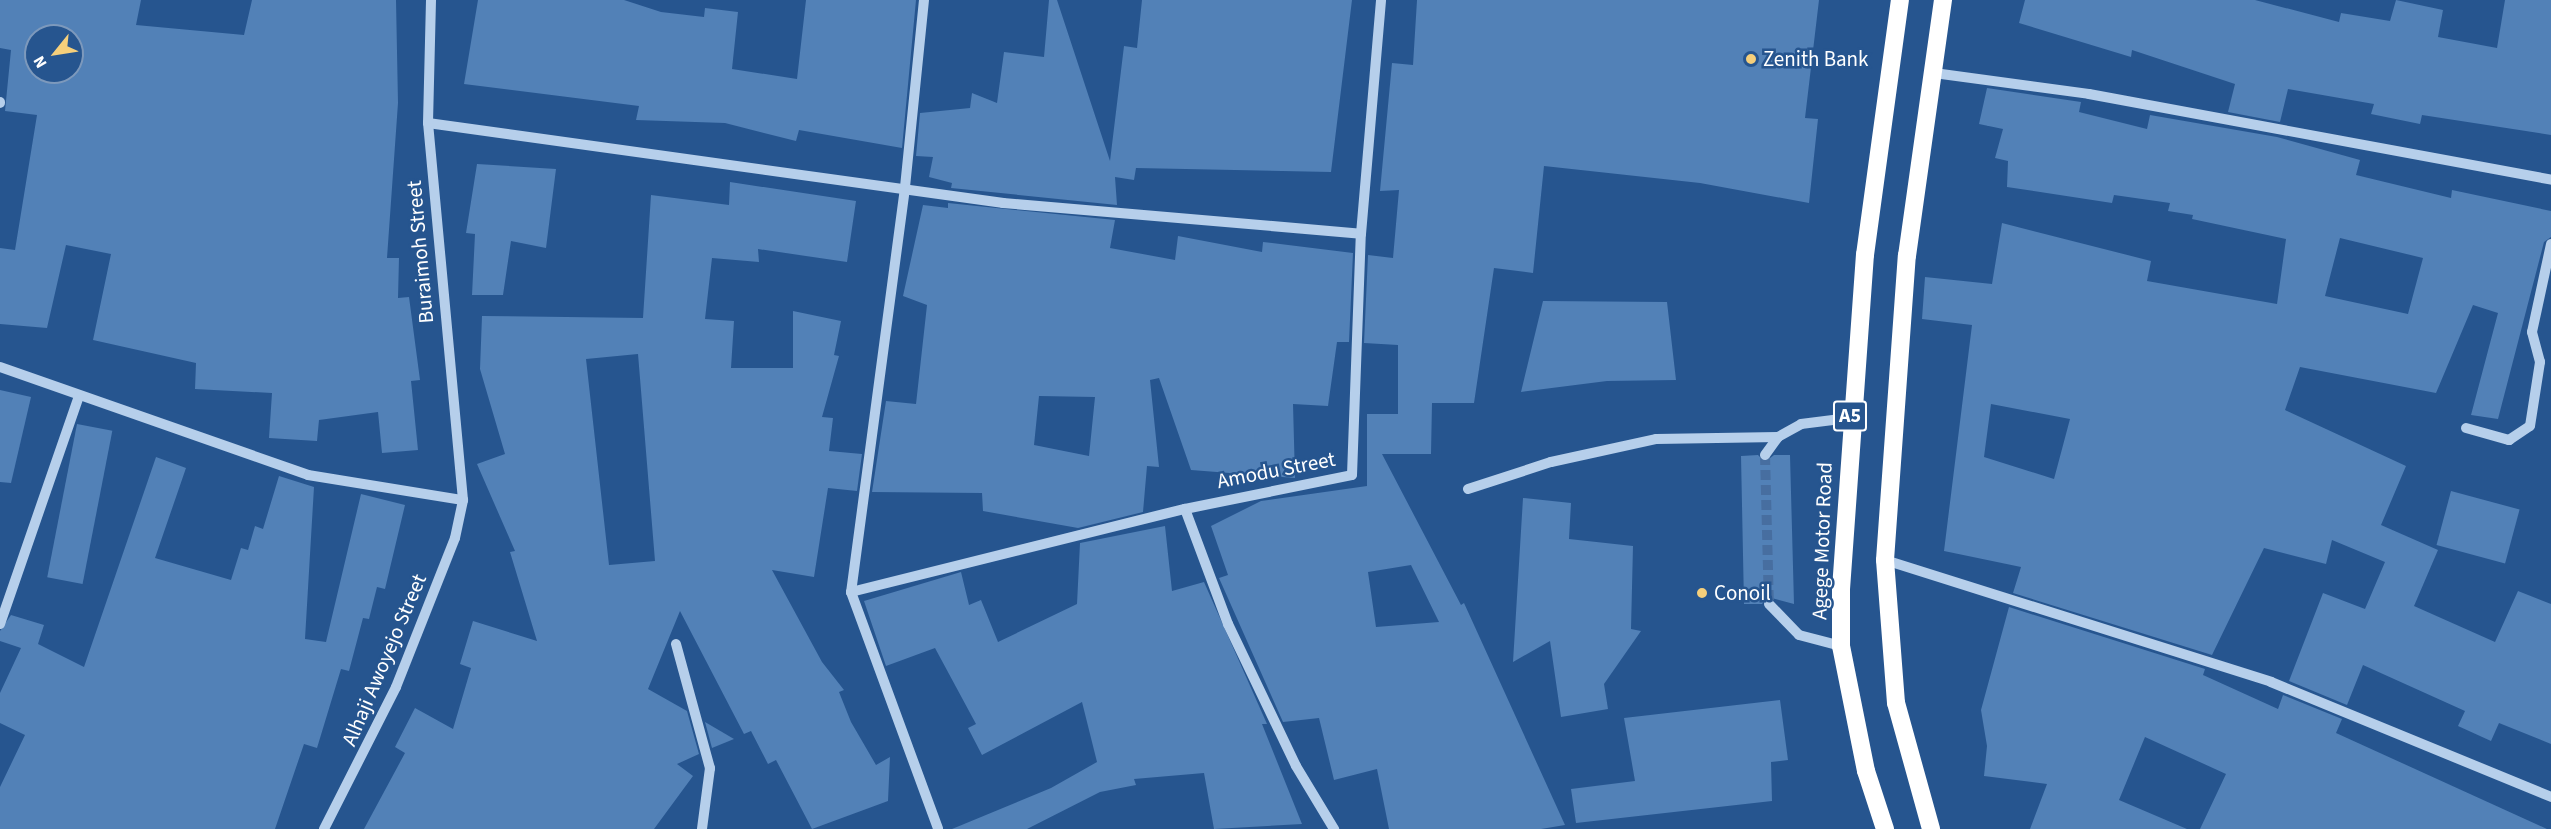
<!DOCTYPE html>
<html>
<head>
<meta charset="utf-8">
<style>
	body { margin:0 }
	#map { position:relative; width:2551px; height:829px; overflow:hidden; background:#26558f; font-family:"Source Sans 3",sans-serif }
	div>[style] { position:absolute }
	[style*='--x'] { left:calc(var(--x)*1px); top:calc(var(--y)*1px); width:calc(var(--w)*1px); rotate:calc(var(--a)*1deg) }
	.building>* { inset:0; background:#5281b7; transform-origin:0 0 }
	.minor-tunnel>* { height:10px; margin-top:-5px; transform-origin:0; background:repeating-linear-gradient(90deg,#476ea0 0 10px,transparent 0 15px) }
	.minor>* { height:10px; margin:-5px; padding:0 5px; transform-origin:5px; border-radius:5px; background:#b6cfeb }
	.highway>* { height:18px; margin:-9px; padding:0 9px; transform-origin:9px; border-radius:9px; background:#fff }
	.dots>* { width:16px; height:16px; translate:-50% -50%; box-sizing:border-box; border:3px solid #26558f; border-radius:50% }
	span { translate:-50% -50%; white-space:nowrap; text-align:center; line-height:1.15; -webkit-text-stroke:5px #26558f; paint-order:stroke }
	.shield-label span { padding:2px 4px; background:#26558f; border:2px solid; border-radius:4px; -webkit-text-stroke-width:0 }
	.shield-label { font-size:20px; color:#fff; font-weight:700 }
	.poi-label { font-size:21px; color:#fff }
	.left { translate:0 -50%; text-align:left }
	.street-label { font-size:21px; color:#fff }
	.north { position:absolute; left:24px; top:24px; width:60px; height:60px; box-sizing:border-box; background:#26558f; border:2px solid #7d99bc; border-radius:50%; rotate:240deg; font-size:16px; font-weight:700; line-height:24px; text-align:center; color:#fff }
	.north::after { content:''; display:block; margin:auto; width:21px; height:27px; background:#f5cf7b; clip-path:polygon(50% 0,100% 100%,50% 72%,0 100%) }
</style>
</head>
<body>
<div id="map">
	<div class="building">
		<div style="clip-path:polygon(evenodd,0 0,141px 0,136px 25px,244px 35px,252px 0,396px 0,398px 103px,387px 258px,399px 258px,398px 298px,409px 297px,420px 380px,411px 381px,418px 450px,382px 453px,378px 412px,319px 420px,317px 441px,269px 438px,272px 393px,195px 389px,196px 363px,93px 340px,111px 254px,66px 245px,47px 328px,0 324px,0 248px,15px 250px,37px 115px,5px 111px,11px 50px,0 48px,0 0,36px 36px,72px 36px,72px 72px,36px 72px,36px 36px)"></div>
		<div style="clip-path:polygon(478px 0,624px 0,661px 12px,704px 17px,705px 8px,738px 12px,732px 69px,797px 79px,806px 0,916px 0,902px 148px,799px 130px,796px 141px,725px 123px,636px 120px,639px 106px,464px 84px)"></div>
		<div style="clip-path:polygon(1049px 0,1057px 0,1110px 161px,1124px 46px,1137px 48px,1142px 0,1352px 0,1331px 172px,1136px 168px,1134px 180px,1115px 177px,1117px 205px,951px 188px,952px 183px,929px 177px,933px 157px,916px 156px,920px 113px,970px 108px,972px 93px,997px 103px,1004px 52px,1044px 57px)"></div>
		<div style="clip-path:polygon(evenodd,1417px 0,1819px 0,1805px 118px,1818px 119px,1809px 203px,1700px 183px,1544px 166px,1533px 273px,1494px 268px,1474px 403px,1432px 403px,1431px 454px,1382px 454px,1461px 605px,1464px 603px,1565px 825px,1541px 829px,1389px 829px,1377px 769px,1334px 780px,1319px 718px,1283px 722px,1219px 578px,1228px 575px,1211px 526px,1261px 501px,1367px 486px,1367px 414px,1398px 414px,1398px 345px,1364px 343px,1368px 255px,1393px 258px,1399px 190px,1380px 191px,1392px 63px,1413px 65px,1417px 0,1411px 565px,1439px 622px,1376px 627px,1368px 572px,1411px 565px)"></div>
		<div style="clip-path:polygon(2025px 0,2255px 0,2339px 22px,2341px 13px,2390px 21px,2396px 0,2443px 10px,2438px 37px,2497px 48px,2505px 0,2551px 0,2551px 135px,2422px 115px,2420px 124px,2371px 114px,2374px 104px,2288px 89px,2280px 122px,2228px 112px,2235px 84px,2132px 50px,2131px 57px,2019px 23px)"></div>
		<div style="clip-path:polygon(evenodd,1987px 88px,2081px 102px,2079px 112px,2147px 129px,2150px 115px,2277px 137px,2360px 160px,2356px 175px,2451px 198px,2452px 190px,2551px 211px,2551px 237px,2544px 242px,2498px 419px,2471px 415px,2498px 313px,2473px 305px,2436px 393px,2300px 367px,2285px 410px,2406px 466px,2381px 525px,2438px 550px,2414px 606px,2495px 642px,2518px 591px,2551px 604px,2551px 744px,2499px 723px,2491px 741px,2458px 726px,2465px 711px,2363px 665px,2347px 705px,2289px 681px,2323px 593px,2365px 609px,2385px 562px,2332px 540px,2326px 564px,2264px 548px,2212px 655px,2013px 593px,2021px 567px,1944px 551px,1972px 325px,1922px 319px,1925px 277px,1992px 284px,2002px 223px,2151px 261px,2147px 281px,2277px 304px,2286px 239px,2192px 219px,2193px 215px,2168px 211px,2170px 203px,2114px 195px,2112px 203px,2007px 187px,2008px 161px,1995px 158px,2003px 129px,1979px 124px,1987px 88px,2340px 238px,2423px 258px,2408px 314px,2325px 296px,2340px 238px,1987px 88px,1991px 404px,2070px 419px,2054px 479px,1984px 457px,1991px 404px)"></div>
		<div style="clip-path:polygon(477px 164px,556px 169px,546px 248px,511px 241px,503px 295px,472px 295px,475px 234px,466px 233px)"></div>
		<div style="clip-path:polygon(evenodd,730px 182px,856px 201px,847px 262px,758px 249px,759px 262px,712px 258px,705px 319px,734px 321px,731px 368px,793px 368px,793px 311px,841px 321px,834px 355px,839px 356px,822px 417px,833px 418px,829px 451px,862px 454px,857px 491px,828px 488px,814px 577px,772px 570px,822px 662px,844px 690px,839px 692px,851px 722px,876px 765px,890px 757px,888px 801px,812px 829px,776px 760px,768px 764px,751px 731px,744px 734px,680px 611px,648px 689px,687px 711px,699px 754px,677px 764px,693px 776px,654px 829px,364px 829px,405px 753px,395px 747px,415px 708px,453px 729px,471px 668px,460px 664px,473px 621px,537px 641px,510px 552px,515px 551px,477px 464px,505px 454px,480px 369px,482px 316px,643px 318px,651px 195px,729px 205px,730px 182px,638px 354px,655px 561px,609px 565px,586px 359px,638px 354px)"></div>
		<div style="clip-path:polygon(evenodd,948px 203px,1115px 220px,1110px 248px,1175px 260px,1178px 236px,1262px 252px,1263px 242px,1353px 253px,1349px 342px,1337px 342px,1328px 406px,1293px 404px,1295px 478px,1191px 470px,1159px 378px,1150px 380px,1159px 467px,1147px 466px,1143px 512px,1078px 528px,983px 511px,982px 493px,872px 492px,886px 401px,916px 404px,927px 305px,903px 296px,923px 205px,948px 208px,948px 203px,1039px 396px,1095px 397px,1089px 456px,1034px 445px,1039px 396px)"></div>
		<div style="clip-path:polygon(1543px 301px,1667px 302px,1676px 380px,1607px 381px,1521px 392px)"></div>
		<div style="clip-path:polygon(0 390px,31px 397px,11px 483px,0 482px)"></div>
		<div style="left:77px;top:424px;width:36px;height:156px;rotate:11deg"></div>
		<div style="clip-path:polygon(1758px 455px,1765px 462px,1774px 455px,1790px 455px,1794px 604px,1768px 597px,1762px 604px,1744px 604px,1741px 456px)"></div>
		<div style="clip-path:polygon(156px 457px,186px 468px,155px 558px,231px 580px,241px 548px,248px 550px,255px 526px,263px 529px,279px 476px,314px 487px,305px 639px,326px 642px,361px 494px,405px 505px,385px 589px,377px 587px,369px 619px,363px 618px,349px 671px,341px 669px,317px 748px,304px 744px,275px 829px,0 829px,0 787px,25px 735px,0 723px,0 693px,21px 648px,0 641px,0 631px,11px 615px,44px 625px,38px 644px,84px 667px)"></div>
		<div style="left:2451px;top:491px;width:71px;height:56px;rotate:15deg"></div>
		<div style="clip-path:polygon(1523px 498px,1571px 503px,1569px 539px,1633px 546px,1631px 629px,1641px 631px,1604px 684px,1608px 709px,1561px 717px,1550px 641px,1513px 662px)"></div>
		<div style="clip-path:polygon(1165px 526px,1172px 591px,1204px 582px,1267px 724px,1262px 724px,1302px 824px,1214px 829px,1204px 773px,1134px 779px,1136px 785px,1100px 792px,1027px 829px,952px 829px,1051px 788px,1097px 762px,1082px 702px,982px 755px,968px 728px,976px 724px,935px 648px,886px 666px,864px 601px,961px 572px,969px 605px,981px 600px,998px 642px,1077px 604px,1080px 543px)"></div>
		<div style="clip-path:polygon(2009px 607px,2205px 669px,2203px 675px,2278px 709px,2283px 695px,2342px 719px,2336px 733px,2547px 829px,2200px 829px,2226px 774px,2145px 737px,2119px 800px,2187px 829px,2030px 829px,2047px 784px,1984px 776px,1987px 746px,1981px 710px)"></div>
		<div style="clip-path:polygon(1780px 700px,1788px 760px,1771px 762px,1772px 801px,1576px 823px,1571px 789px,1635px 781px,1624px 718px)"></div>
		<div style="clip-path:polygon(705px 722px,734px 739px,712px 748px)"></div>
	</div>
	<div class="minor-tunnel">
		<div style="--x:1765;--y:455;--w:149;--a:88.5"></div>
	</div>
	<div class="minor">
		<div style="--x:924;--y:0;--w:189;--a:95.8"></div>
		<div style="--x:905;--y:188;--w:408;--a:97.6"></div>
		<div style="--x:851;--y:592;--w:252;--a:69.8"></div>
		<div style="--x:1934;--y:73;--w:156;--a:7.7"></div>
		<div style="--x:2089;--y:94;--w:470;--a:10.5"></div>
		<div style="--x:0;--y:103;--w:1;--a:-90"></div>
		<div style="--x:428;--y:123;--w:581;--a:7.92"></div>
		<div style="--x:1003;--y:203;--w:359;--a:4.9"></div>
		<div style="--x:0;--y:367;--w:326;--a:19.3"></div>
		<div style="--x:308;--y:475;--w:157;--a:9.2"></div>
		<div style="--x:2466;--y:428;--w:45;--a:15.6"></div>
		<div style="--x:2509;--y:440;--w:25;--a:-34"></div>
		<div style="--x:2530;--y:426;--w:65;--a:-81.1"></div>
		<div style="--x:2540;--y:362;--w:31;--a:-105"></div>
		<div style="--x:2532;--y:332;--w:90;--a:-77.8"></div>
		<div style="--x:1765;--y:455;--w:22;--a:-54"></div>
		<div style="--x:1778;--y:437;--w:26;--a:-29"></div>
		<div style="--x:1801;--y:424;--w:48;--a:-7.1"></div>
		<div style="--x:1468;--y:489;--w:87;--a:-18"></div>
		<div style="--x:1551;--y:462;--w:107;--a:-12.4"></div>
		<div style="--x:1656;--y:439;--w:122;--a:-0.9"></div>
		<div style="--x:1185;--y:509;--w:123;--a:69.5"></div>
		<div style="--x:1228;--y:624;--w:157;--a:64.4"></div>
		<div style="--x:1296;--y:766;--w:74;--a:58.9"></div>
		<div style="--x:1885;--y:560;--w:405;--a:17.5"></div>
		<div style="--x:2271;--y:682;--w:303;--a:22.3"></div>
		<div style="--x:851;--y:592;--w:344;--a:-14"></div>
		<div style="--x:1185;--y:509;--w:170;--a:-11.5"></div>
		<div style="--x:1352;--y:475;--w:241;--a:-87.9"></div>
		<div style="--x:1361;--y:234;--w:235;--a:-85.1"></div>
		<div style="--x:1769;--y:604;--w:43;--a:45.9"></div>
		<div style="--x:1799;--y:635;--w:43;--a:14.7"></div>
		<div style="--x:0;--y:624;--w:241;--a:-70.9"></div>
		<div style="--x:676;--y:644;--w:129;--a:74.7"></div>
		<div style="--x:710;--y:768;--w:62;--a:97.5"></div>
		<div style="--x:324;--y:829;--w:159;--a:-63.1"></div>
		<div style="--x:396;--y:687;--w:160;--a:-68.4"></div>
		<div style="--x:455;--y:538;--w:39;--a:-78"></div>
		<div style="--x:463;--y:500;--w:379;--a:-95.3"></div>
		<div style="--x:428;--y:123;--w:123;--a:-88.6"></div>
	</div>
	<div class="highway">
		<div style="--x:1885;--y:829;--w:61;--a:-108.1"></div>
		<div style="--x:1866;--y:771;--w:127;--a:-101.3"></div>
		<div style="--x:1841;--y:646;--w:57;--a:-90"></div>
		<div style="--x:1841;--y:589;--w:335;--a:-85.9"></div>
		<div style="--x:1865;--y:255;--w:257;--a:-82.2"></div>
		<div style="--x:1931;--y:829;--w:131;--a:-105.5"></div>
		<div style="--x:1896;--y:703;--w:143;--a:-94.4"></div>
		<div style="--x:1885;--y:560;--w:305;--a:-85.9"></div>
		<div style="--x:1907;--y:256;--w:259;--a:-82"></div>
	</div>
	<div class="dots">
		<div style="left:1751px;top:59px;background:#f5cf7b"></div>
		<div style="left:1702px;top:593px;background:#f5cf7b"></div>
	</div>
	<div class="shield-label">
		<span style="left:1850px;top:416px">A5</span>
	</div>
	<div class="poi-label">
		<span class="left" style="left:1763px;top:59px">Zenith Bank</span>
		<span class="left" style="left:1714px;top:593px">Conoil</span>
	</div>
	<div class="street-label">
		<span style="left:420px;top:252px;rotate:-95deg">Buraimoh Street</span>
		<span style="left:1276px;top:470px;rotate:-11deg">Amodu Street</span>
		<span style="left:1822px;top:541px;rotate:-88deg">Agege Motor Road</span>
		<span style="left:384px;top:660px;rotate:-67deg">Alhaji Awoyejo Street</span>
	</div>
	<div class="north">N</div>
</div>
</body>
</html>
